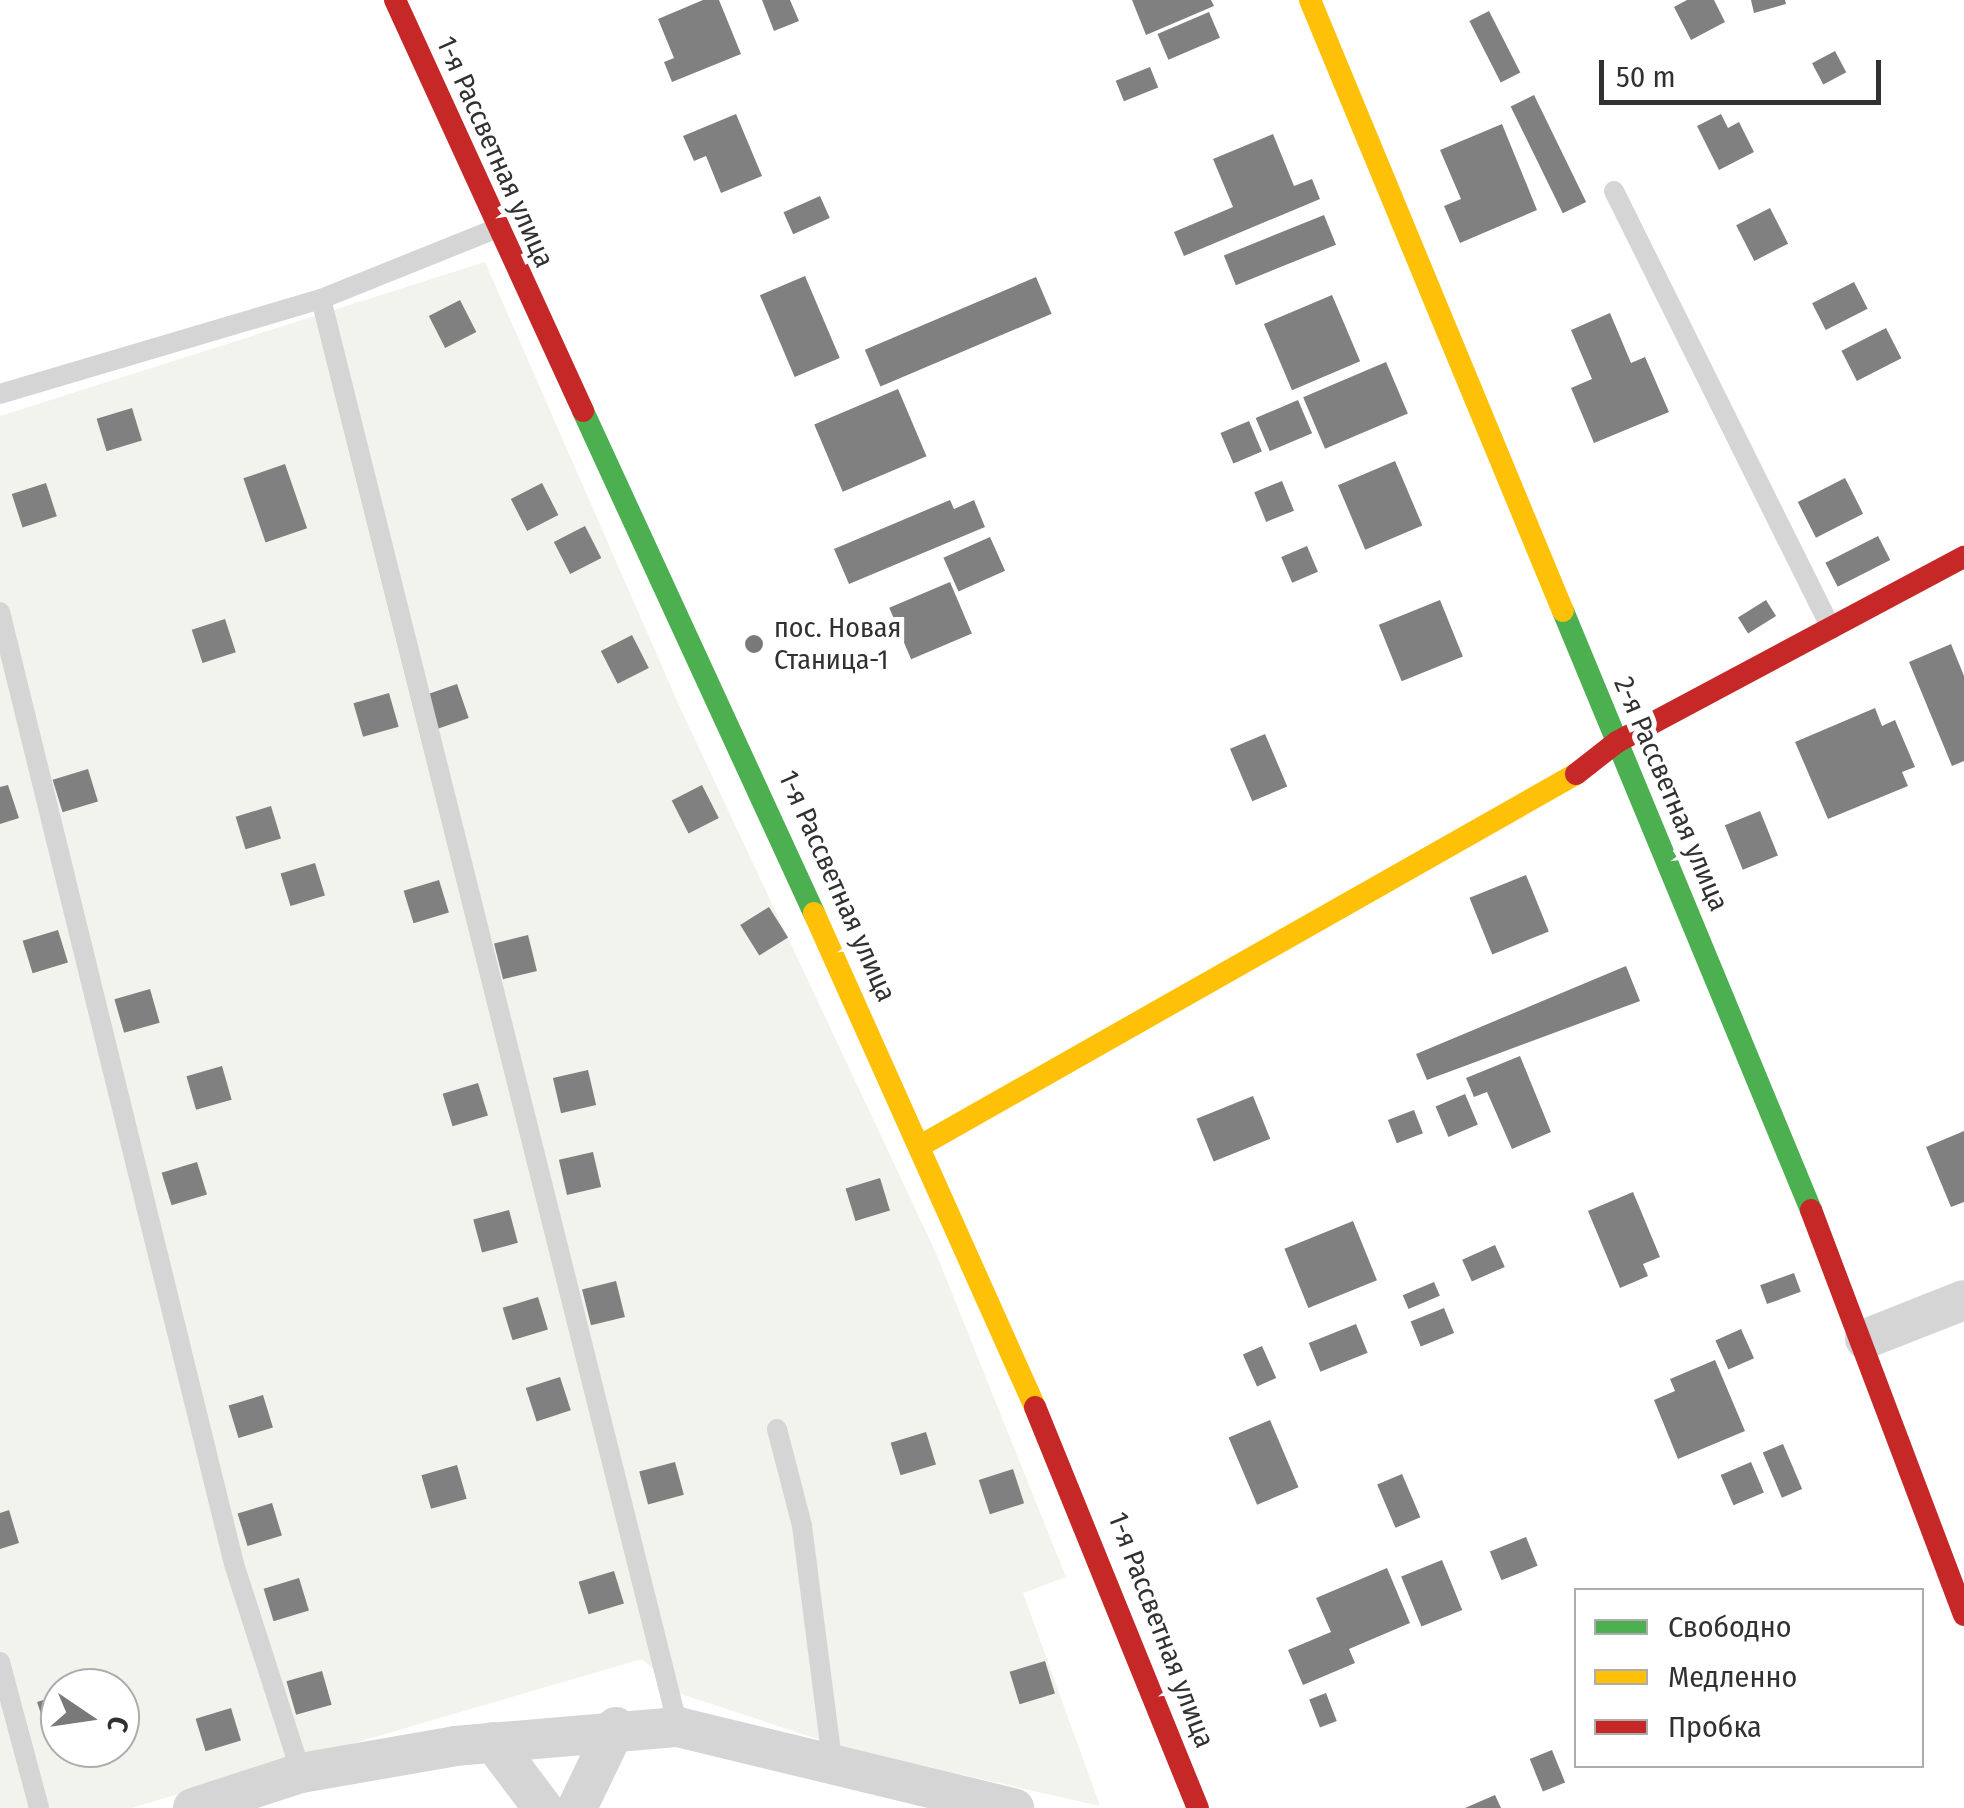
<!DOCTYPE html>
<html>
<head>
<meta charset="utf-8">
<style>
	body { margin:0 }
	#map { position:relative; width:1964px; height:1808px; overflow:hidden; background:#fff; font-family:"Fira Sans Condensed",sans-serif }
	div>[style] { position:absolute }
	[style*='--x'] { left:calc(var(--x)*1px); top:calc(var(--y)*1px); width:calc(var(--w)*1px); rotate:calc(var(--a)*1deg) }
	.green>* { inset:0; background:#f1f3ec }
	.building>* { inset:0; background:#808080; transform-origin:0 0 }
	.lane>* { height:20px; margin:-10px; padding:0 10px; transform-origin:10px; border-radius:10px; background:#d5d5d5 }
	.street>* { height:40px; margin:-20px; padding:0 20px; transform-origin:20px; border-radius:20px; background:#d5d5d5 }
	.fast>* { height:22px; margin:-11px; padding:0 11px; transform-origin:11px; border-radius:11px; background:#4caf50 }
	.slow>* { height:22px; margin:-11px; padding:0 11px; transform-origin:11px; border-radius:11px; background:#ffc107 }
	.jam>* { height:22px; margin:-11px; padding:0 11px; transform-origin:11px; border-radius:11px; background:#c62828 }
	.dots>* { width:28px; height:28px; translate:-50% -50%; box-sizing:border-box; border:5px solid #fff; border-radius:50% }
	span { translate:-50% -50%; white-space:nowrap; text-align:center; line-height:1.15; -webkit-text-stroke:10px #fff; paint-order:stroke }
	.street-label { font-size:28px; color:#313131 }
	.poi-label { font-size:28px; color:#313131 }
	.left { translate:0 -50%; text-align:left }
	.legend { position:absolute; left:1574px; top:1588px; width:350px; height:180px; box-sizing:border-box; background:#fff; border:2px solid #adadad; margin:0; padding:12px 18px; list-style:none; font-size:30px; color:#313131 }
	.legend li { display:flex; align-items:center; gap:20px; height:50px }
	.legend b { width:50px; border:2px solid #adadad }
	.north { position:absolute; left:40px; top:1668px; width:100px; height:100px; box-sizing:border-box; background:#fff; border:2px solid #adadad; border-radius:50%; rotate:103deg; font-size:28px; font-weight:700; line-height:40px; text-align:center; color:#313131 }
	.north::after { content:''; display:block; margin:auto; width:35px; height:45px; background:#797979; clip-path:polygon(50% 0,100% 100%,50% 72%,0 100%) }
	.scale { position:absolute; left:1599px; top:60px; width:282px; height:45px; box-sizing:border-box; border:5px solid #313131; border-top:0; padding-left:12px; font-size:30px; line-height:35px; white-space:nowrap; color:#313131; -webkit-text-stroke:8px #fff; paint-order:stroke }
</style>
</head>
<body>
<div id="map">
	<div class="green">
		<div style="clip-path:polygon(evenodd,485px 262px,682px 712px,935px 1251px,1066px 1577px,1023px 1593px,1100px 1806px,845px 1748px,681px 1694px,642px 1659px,131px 1808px,0 1808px,0 416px,485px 262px,60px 1688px,120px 1688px,120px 1748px,60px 1748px,60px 1688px)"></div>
	</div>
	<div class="building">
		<div style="clip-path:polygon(703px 0,719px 0,741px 54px,672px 82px,664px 62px,674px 58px,658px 19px)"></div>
		<div style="clip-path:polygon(762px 0,790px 0,799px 21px,774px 31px)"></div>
		<div style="clip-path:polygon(1132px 0,1211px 0,1214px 6px,1146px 35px)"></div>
		<div style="clip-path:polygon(1687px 0,1714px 0,1725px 22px,1691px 40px,1674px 7px)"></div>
		<div style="clip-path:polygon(1751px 0,1785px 0,1786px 4px,1754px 13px)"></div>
		<div style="left:1489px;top:11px;width:69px;height:22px;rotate:63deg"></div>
		<div style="left:1209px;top:12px;width:28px;height:56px;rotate:67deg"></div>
		<div style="left:1835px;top:51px;width:24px;height:26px;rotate:62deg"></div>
		<div style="left:1150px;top:67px;width:22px;height:37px;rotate:68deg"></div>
		<div style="left:1534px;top:95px;width:119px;height:26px;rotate:64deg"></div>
		<div style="clip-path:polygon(736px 114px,762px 176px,721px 193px,706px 156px,694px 161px,683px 136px)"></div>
		<div style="clip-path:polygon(1721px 114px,1728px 128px,1739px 122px,1754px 152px,1719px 170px,1697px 126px)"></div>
		<div style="clip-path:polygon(1502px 124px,1537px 210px,1460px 243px,1444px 206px,1461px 199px,1440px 150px)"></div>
		<div style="clip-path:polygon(1273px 134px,1294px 186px,1312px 179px,1320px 199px,1184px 256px,1174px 232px,1233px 207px,1213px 159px)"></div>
		<div style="left:820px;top:196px;width:24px;height:40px;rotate:66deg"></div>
		<div style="left:1770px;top:208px;width:40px;height:38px;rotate:63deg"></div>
		<div style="left:1324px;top:215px;width:32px;height:108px;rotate:68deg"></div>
		<div style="left:805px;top:276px;width:89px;height:49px;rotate:67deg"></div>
		<div style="left:1036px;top:277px;width:40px;height:186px;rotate:67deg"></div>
		<div style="left:1854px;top:282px;width:30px;height:47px;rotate:63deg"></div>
		<div style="left:1332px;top:295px;width:72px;height:74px;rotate:67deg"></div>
		<div style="left:460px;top:300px;width:36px;height:35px;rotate:63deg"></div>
		<div style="clip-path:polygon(1610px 313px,1631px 363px,1645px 357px,1669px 412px,1594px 443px,1571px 388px,1592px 379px,1571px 330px)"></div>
		<div style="left:1886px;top:328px;width:34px;height:50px;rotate:63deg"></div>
		<div style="left:1386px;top:362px;width:56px;height:90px;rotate:67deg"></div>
		<div style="left:898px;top:389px;width:73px;height:91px;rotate:67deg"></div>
		<div style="left:1298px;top:400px;width:36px;height:46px;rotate:67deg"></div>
		<div style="left:132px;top:408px;width:34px;height:37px;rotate:73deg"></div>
		<div style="left:1249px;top:421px;width:33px;height:31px;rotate:67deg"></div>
		<div style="left:1395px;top:461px;width:70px;height:62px;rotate:67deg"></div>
		<div style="left:285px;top:464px;width:68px;height:44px;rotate:71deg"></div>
		<div style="left:1845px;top:478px;width:40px;height:53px;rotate:63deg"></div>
		<div style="left:1282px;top:481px;width:32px;height:30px;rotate:68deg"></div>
		<div style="left:46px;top:483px;width:35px;height:36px;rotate:72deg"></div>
		<div style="left:542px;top:483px;width:36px;height:35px;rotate:63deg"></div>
		<div style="clip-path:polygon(950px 500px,954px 509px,974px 500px,985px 527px,849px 584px,834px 549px)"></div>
		<div style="left:585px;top:526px;width:36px;height:35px;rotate:63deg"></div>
		<div style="left:1878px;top:536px;width:27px;height:59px;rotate:63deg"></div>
		<div style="left:990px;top:537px;width:37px;height:51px;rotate:66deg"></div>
		<div style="left:1307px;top:546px;width:28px;height:28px;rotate:67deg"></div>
		<div style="left:950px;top:582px;width:56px;height:66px;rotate:67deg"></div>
		<div style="left:1440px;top:600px;width:61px;height:66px;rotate:68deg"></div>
		<div style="left:1766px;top:600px;width:19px;height:33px;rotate:58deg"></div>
		<div style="left:225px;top:619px;width:35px;height:35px;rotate:72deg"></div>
		<div style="left:632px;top:635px;width:37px;height:35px;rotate:63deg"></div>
		<div style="clip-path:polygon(1951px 644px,1964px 676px,1964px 761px,1952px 766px,1909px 662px)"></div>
		<div style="left:457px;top:684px;width:36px;height:35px;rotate:71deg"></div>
		<div style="left:389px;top:693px;width:35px;height:37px;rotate:74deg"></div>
		<div style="clip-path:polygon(1875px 708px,1882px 726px,1895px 720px,1915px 767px,1902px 772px,1908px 786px,1828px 819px,1795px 742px)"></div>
		<div style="left:1265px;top:734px;width:57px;height:38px;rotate:67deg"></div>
		<div style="left:88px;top:769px;width:34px;height:37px;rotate:73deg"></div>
		<div style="clip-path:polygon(8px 785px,19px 818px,0 824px,0 787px)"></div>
		<div style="left:702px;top:785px;width:37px;height:34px;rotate:63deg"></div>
		<div style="left:271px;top:806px;width:34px;height:37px;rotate:73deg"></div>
		<div style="left:1760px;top:811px;width:48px;height:38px;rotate:68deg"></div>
		<div style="left:315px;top:863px;width:34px;height:36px;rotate:73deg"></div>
		<div style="left:1526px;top:875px;width:61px;height:61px;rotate:68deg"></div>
		<div style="left:439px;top:880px;width:34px;height:37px;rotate:73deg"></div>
		<div style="left:769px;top:907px;width:36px;height:34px;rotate:58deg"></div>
		<div style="left:58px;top:930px;width:34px;height:37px;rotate:73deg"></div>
		<div style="left:528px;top:935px;width:37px;height:35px;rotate:76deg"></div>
		<div style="clip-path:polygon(1626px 966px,1640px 1001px,1427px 1080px,1416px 1054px)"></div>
		<div style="left:150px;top:989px;width:35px;height:37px;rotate:74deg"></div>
		<div style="clip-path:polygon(1520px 1056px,1551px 1132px,1512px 1149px,1487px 1092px,1474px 1097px,1466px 1078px)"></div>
		<div style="left:222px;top:1066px;width:35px;height:37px;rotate:74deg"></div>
		<div style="left:588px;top:1070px;width:36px;height:36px;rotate:77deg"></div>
		<div style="left:478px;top:1083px;width:34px;height:37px;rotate:73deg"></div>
		<div style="left:1465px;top:1094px;width:33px;height:32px;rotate:67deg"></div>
		<div style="left:1253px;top:1096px;width:46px;height:61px;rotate:68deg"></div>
		<div style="left:1414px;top:1110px;width:25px;height:28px;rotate:69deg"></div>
		<div style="clip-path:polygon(1964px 1131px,1964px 1202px,1951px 1207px,1926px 1147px)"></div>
		<div style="left:593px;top:1152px;width:36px;height:35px;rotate:77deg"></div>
		<div style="left:197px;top:1162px;width:34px;height:37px;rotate:73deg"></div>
		<div style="left:880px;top:1178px;width:34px;height:36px;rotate:73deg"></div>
		<div style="clip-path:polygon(1633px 1192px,1660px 1257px,1643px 1264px,1648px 1276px,1620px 1288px,1588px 1211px)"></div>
		<div style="left:509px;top:1210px;width:34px;height:37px;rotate:75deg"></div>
		<div style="left:1353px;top:1221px;width:64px;height:74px;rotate:68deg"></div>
		<div style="left:1495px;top:1245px;width:24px;height:36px;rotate:66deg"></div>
		<div style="left:1794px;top:1273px;width:20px;height:36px;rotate:70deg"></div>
		<div style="left:616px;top:1281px;width:37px;height:35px;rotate:76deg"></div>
		<div style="left:1434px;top:1282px;width:15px;height:34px;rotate:67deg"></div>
		<div style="left:538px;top:1297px;width:34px;height:37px;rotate:73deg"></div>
		<div style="left:1444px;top:1308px;width:27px;height:36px;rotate:68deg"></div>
		<div style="left:1356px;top:1324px;width:31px;height:51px;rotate:68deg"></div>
		<div style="left:1741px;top:1329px;width:32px;height:28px;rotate:66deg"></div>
		<div style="left:1262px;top:1346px;width:35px;height:21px;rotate:66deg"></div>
		<div style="clip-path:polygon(1715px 1360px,1745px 1431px,1678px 1459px,1654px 1400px,1675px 1391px,1670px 1379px)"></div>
		<div style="left:560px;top:1377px;width:35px;height:36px;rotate:72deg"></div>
		<div style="left:263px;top:1395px;width:34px;height:36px;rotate:73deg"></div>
		<div style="left:1270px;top:1420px;width:73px;height:45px;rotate:67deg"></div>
		<div style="left:926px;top:1432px;width:34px;height:37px;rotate:73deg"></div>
		<div style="left:1783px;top:1444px;width:49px;height:22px;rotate:67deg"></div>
		<div style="left:675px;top:1462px;width:34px;height:37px;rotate:75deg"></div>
		<div style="left:1751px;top:1462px;width:33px;height:33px;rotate:67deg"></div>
		<div style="left:457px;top:1465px;width:35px;height:37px;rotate:74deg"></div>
		<div style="left:1013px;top:1469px;width:36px;height:36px;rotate:72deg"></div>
		<div style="left:1402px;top:1474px;width:47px;height:27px;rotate:67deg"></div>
		<div style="left:272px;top:1503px;width:34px;height:36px;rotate:73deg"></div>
		<div style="clip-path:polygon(9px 1510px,19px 1543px,0 1549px,0 1513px)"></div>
		<div style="left:1526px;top:1537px;width:31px;height:39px;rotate:68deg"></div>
		<div style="left:1442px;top:1560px;width:54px;height:44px;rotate:68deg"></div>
		<div style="clip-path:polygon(1387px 1568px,1410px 1623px,1349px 1649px,1355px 1663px,1303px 1685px,1288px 1650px,1331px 1632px,1316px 1598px)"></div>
		<div style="left:614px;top:1571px;width:34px;height:37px;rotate:73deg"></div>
		<div style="left:299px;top:1578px;width:34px;height:37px;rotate:73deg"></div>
		<div style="left:1045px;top:1661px;width:34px;height:37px;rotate:73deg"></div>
		<div style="left:322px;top:1671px;width:35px;height:37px;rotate:74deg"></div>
		<div style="left:1326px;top:1693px;width:30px;height:18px;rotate:69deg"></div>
		<div style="clip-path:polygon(60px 1695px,60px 1732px,48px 1735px,37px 1702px)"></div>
		<div style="left:231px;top:1708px;width:34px;height:37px;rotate:73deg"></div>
		<div style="left:1552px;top:1750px;width:35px;height:24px;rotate:68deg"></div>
		<div style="clip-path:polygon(1495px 1795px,1501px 1808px,1465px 1808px)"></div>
	</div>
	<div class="lane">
		<div style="--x:1614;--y:191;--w:489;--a:63.6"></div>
		<div style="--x:321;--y:299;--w:1472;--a:75.96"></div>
		<div style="--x:0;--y:394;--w:335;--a:-16.5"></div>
		<div style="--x:321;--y:299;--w:185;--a:-21.9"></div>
		<div style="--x:0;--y:612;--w:980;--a:76.19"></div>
		<div style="--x:234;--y:1564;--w:219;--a:72.2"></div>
		<div style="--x:777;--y:1429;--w:100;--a:75.5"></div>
		<div style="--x:802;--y:1526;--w:235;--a:82.7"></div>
		<div style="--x:0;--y:1662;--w:151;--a:75"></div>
	</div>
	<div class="street">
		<div style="--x:1865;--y:1339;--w:106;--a:-21.5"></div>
		<div style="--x:493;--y:1742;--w:83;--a:52.9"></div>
		<div style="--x:193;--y:1808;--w:114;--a:-18"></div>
		<div style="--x:301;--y:1773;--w:156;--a:-9.9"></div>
		<div style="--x:455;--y:1746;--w:224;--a:-4.9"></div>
		<div style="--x:678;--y:1727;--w:346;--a:13.6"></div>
		<div style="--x:577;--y:1808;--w:90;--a:-64.3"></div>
	</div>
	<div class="fast">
		<div style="--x:583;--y:411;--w:553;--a:65.29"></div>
		<div style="--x:1563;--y:611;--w:648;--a:67.51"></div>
	</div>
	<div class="slow">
		<div style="--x:1310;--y:0;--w:661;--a:67.51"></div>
		<div style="--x:814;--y:913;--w:541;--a:65.9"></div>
		<div style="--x:920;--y:1146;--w:754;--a:-29.56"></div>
	</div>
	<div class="jam">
		<div style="--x:395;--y:0;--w:452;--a:65.4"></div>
		<div style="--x:1576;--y:774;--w:52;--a:-38"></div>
		<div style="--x:1617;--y:742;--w:393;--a:-28.1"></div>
		<div style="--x:1811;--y:1210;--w:433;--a:69.3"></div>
		<div style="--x:1035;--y:1407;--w:433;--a:67.9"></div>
	</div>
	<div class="dots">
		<div style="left:754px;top:644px;background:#797979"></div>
	</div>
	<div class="street-label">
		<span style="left:495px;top:152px;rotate:66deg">1-я Рассветная улица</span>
		<span style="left:1671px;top:794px;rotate:67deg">2-я Рассветная улица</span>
		<span style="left:837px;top:886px;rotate:66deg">1-я Рассветная улица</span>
		<span style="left:1161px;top:1630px;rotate:69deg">1-я Рассветная улица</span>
	</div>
	<div class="poi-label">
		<span class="left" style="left:774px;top:644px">пос. Новая<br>Станица-1</span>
	</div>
	<ul class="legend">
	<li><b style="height:12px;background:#4caf50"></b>Свободно</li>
	<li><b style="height:12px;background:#ffc107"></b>Медленно</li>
	<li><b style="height:12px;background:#c62828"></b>Пробка</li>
	</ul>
	<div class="north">С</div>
	<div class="scale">50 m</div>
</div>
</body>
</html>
